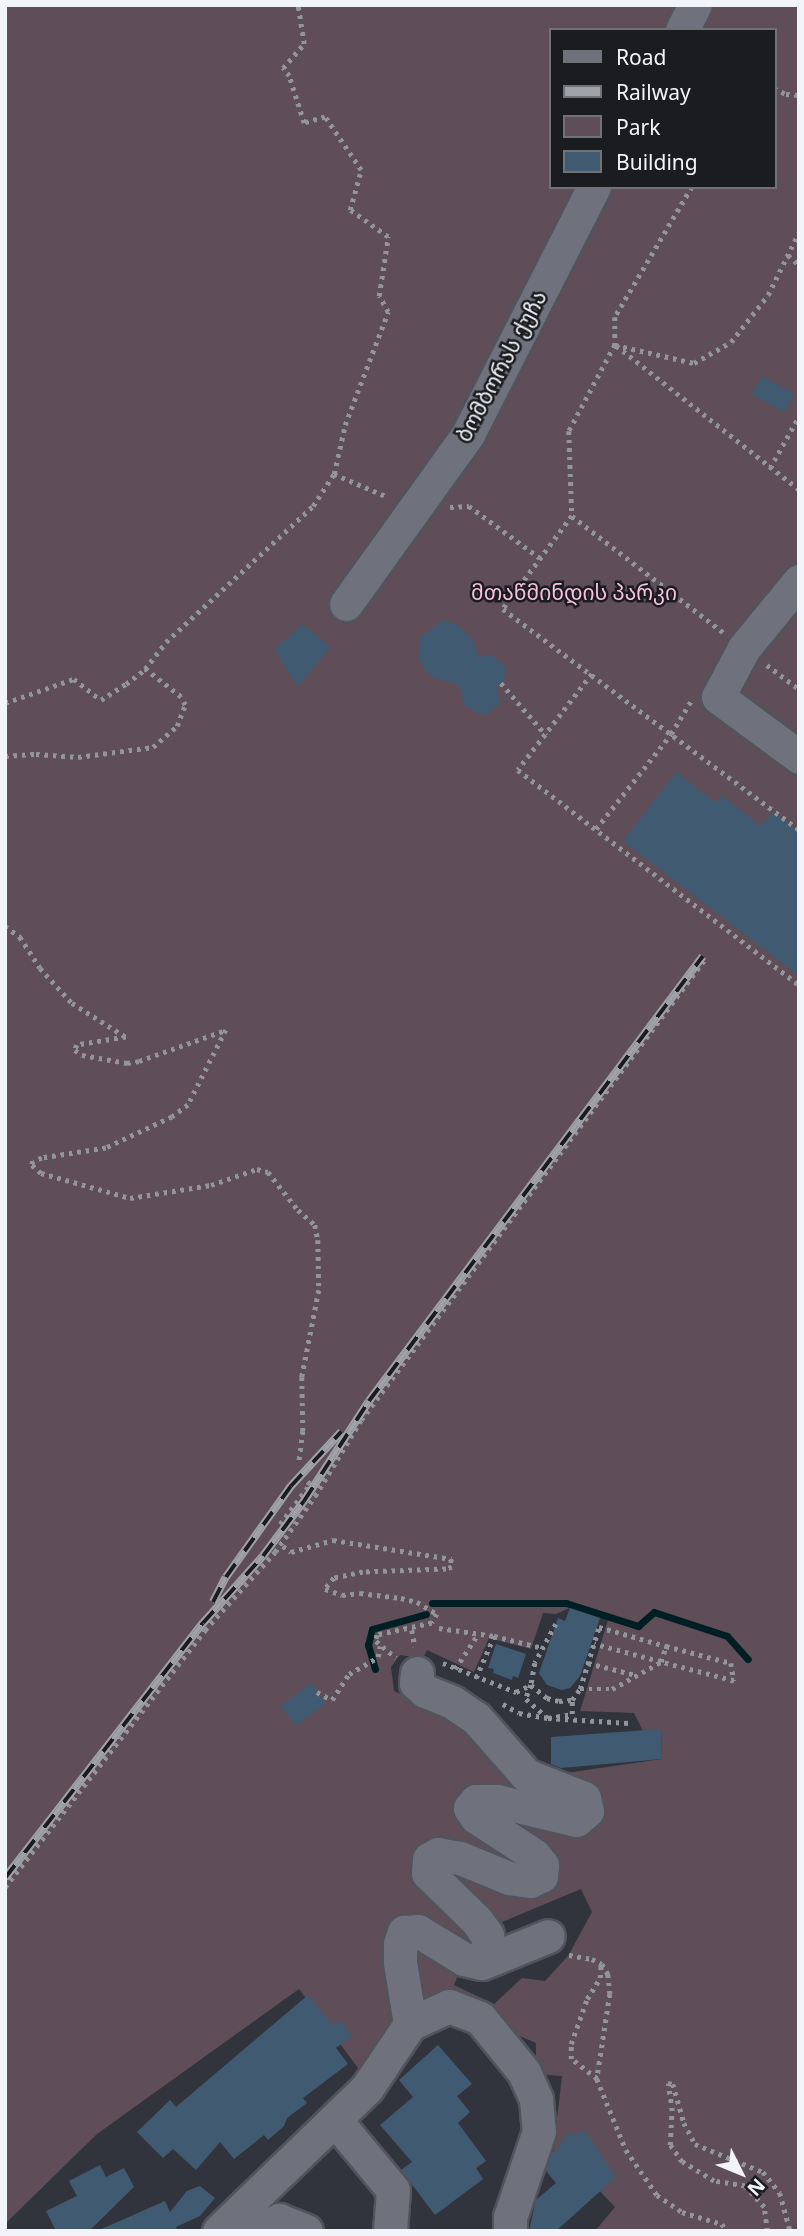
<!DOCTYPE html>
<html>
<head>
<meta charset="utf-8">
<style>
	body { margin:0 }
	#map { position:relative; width:804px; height:2236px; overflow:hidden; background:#32343d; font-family:"Noto Sans","Noto Sans Georgian",sans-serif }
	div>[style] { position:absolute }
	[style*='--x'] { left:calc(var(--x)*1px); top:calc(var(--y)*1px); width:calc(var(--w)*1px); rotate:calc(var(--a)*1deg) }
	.green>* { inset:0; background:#5f4d57 }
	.stream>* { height:7px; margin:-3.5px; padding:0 3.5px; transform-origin:3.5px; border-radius:3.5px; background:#001f24 }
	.building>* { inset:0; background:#405b71; transform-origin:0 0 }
	.path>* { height:4.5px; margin-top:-2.25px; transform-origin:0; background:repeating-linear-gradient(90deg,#93959c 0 3.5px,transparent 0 8.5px) }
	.roads { filter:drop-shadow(2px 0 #52535c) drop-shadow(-2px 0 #52535c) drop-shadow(0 2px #52535c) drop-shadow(0 -2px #52535c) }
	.minor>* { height:33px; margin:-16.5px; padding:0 16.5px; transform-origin:16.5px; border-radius:16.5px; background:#6f727d }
	.rail>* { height:8px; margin-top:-4px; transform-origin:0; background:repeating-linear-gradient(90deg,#1b1c20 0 16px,#a0a2a9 0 32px); box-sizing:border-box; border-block:2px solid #a0a2a9 }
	span { translate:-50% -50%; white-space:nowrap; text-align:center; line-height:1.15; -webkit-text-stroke:5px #1b1c20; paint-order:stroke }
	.street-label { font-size:21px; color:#f3f4fa }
	.park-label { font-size:21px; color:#f8bfe0 }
	.frame { position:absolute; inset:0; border:7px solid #f3f4fa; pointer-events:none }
	.legend { position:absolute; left:549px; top:28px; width:228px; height:161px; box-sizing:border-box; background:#1b1c20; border:2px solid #717277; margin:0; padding:9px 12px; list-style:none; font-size:21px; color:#f3f4fa }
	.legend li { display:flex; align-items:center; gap:14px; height:35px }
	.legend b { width:35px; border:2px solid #717277 }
	.north { position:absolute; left:706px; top:2138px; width:70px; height:70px; -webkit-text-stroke:5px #1b1c20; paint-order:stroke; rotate:133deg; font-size:19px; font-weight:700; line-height:28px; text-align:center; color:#f3f4fa }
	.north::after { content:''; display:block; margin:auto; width:24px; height:32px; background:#f3f4fa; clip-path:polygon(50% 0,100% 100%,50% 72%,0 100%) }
</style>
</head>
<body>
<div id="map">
	<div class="green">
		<div style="clip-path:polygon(evenodd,5px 5px,799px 5px,799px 2231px,595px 2231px,615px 2207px,573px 2163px,553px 2154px,562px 2076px,536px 2074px,536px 2043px,449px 2006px,364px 2076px,299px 1989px,97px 2134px,5px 2224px,5px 5px,550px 30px,774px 30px,774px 187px,550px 187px,550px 30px,5px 5px,570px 1608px,608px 1620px,580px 1711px,634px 1713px,643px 1731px,661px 1730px,662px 1759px,552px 1775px,466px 1724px,394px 1691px,391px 1667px,400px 1655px,423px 1658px,427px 1650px,474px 1672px,489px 1638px,531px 1649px,543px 1613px,556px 1614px,570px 1608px,5px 5px,581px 1889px,592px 1912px,568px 1956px,545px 1981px,522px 1978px,494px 2004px,454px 1985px,460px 1970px,505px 1938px,502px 1922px,581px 1889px)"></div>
	</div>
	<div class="stream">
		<div style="--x:432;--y:1603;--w:134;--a:0"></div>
		<div style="--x:566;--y:1603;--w:76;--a:17.7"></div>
		<div style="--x:638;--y:1626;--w:21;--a:-41"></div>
		<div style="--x:654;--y:1612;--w:77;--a:18.2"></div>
		<div style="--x:727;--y:1636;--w:31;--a:48"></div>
		<div style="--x:375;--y:1669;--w:25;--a:-106"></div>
		<div style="--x:368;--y:1645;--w:16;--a:-76"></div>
		<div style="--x:372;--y:1629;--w:56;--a:-15.5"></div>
	</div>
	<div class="building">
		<div style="left:762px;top:376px;width:37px;height:21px;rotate:29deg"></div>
		<div style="clip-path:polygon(443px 620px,457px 625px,473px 639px,478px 657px,490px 654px,506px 667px,504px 680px,497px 687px,500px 703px,488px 714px,480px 714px,465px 706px,459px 685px,434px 678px,424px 669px,418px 656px,420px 638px)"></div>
		<div style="clip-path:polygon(303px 624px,330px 647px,298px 687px,274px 649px)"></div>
		<div style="clip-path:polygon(676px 772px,716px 803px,721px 795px,761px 826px,773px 812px,799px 832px,799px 976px,623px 841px)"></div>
		<div style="clip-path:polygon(570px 1608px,600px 1618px,580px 1676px,570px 1688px,562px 1690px,547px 1685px,539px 1673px,558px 1618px,565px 1621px)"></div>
		<div style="clip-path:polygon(496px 1644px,526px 1654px,518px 1678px,513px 1676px,512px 1680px,493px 1673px,494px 1669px,488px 1668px)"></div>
		<div style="left:311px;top:1683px;width:25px;height:38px;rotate:53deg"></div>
		<div style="clip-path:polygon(661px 1729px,662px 1759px,561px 1768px,551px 1764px,551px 1737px)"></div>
		<div style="clip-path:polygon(308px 1995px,332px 2024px,341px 2021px,352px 2036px,336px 2048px,348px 2064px,303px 2098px,307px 2103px,287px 2118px,284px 2126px,268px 2140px,264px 2135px,234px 2159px,220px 2142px,196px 2170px,173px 2149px,163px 2158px,137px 2132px,170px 2100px,176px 2107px)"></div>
		<div style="clip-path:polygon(438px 2045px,472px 2084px,457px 2096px,470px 2112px,458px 2123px,486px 2161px,476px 2168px,483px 2179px,435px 2215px,401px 2170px,412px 2162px,380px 2125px,413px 2097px,399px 2080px)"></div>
		<div style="clip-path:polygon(584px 2129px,616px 2177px,556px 2231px,529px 2231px,536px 2200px,556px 2183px,546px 2171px,552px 2152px,555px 2153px,568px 2133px,577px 2135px)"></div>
		<div style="clip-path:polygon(100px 2165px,106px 2177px,124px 2168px,134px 2187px,89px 2231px,56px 2231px,46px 2211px,77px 2196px,69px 2181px)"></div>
		<div style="clip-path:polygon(200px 2186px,215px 2198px,200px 2216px,176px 2227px,178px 2231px,97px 2231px,165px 2201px,170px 2212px,187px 2191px)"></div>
	</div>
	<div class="path">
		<div style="--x:774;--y:88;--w:13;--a:27"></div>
		<div style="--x:786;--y:94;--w:13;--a:4"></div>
		<div style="--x:692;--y:187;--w:151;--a:120.6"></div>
		<div style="--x:615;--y:317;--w:28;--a:90"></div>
		<div style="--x:615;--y:345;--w:81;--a:12.8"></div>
		<div style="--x:694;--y:363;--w:43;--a:-29.6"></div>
		<div style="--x:731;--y:342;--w:60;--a:-51.8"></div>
		<div style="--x:768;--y:295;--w:70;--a:-63.8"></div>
		<div style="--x:788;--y:255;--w:15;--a:42"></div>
		<div style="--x:770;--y:468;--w:60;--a:-60.9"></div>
		<div style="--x:334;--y:474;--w:59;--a:23.1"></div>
		<div style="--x:799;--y:490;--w:234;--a:-141.8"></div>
		<div style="--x:615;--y:345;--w:98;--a:118.1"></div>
		<div style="--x:569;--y:431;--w:85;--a:88"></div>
		<div style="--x:572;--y:516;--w:116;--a:126.6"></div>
		<div style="--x:503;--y:609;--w:369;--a:36.7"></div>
		<div style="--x:450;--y:507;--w:19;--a:-3"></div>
		<div style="--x:469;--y:506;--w:88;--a:36.2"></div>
		<div style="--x:572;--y:516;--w:192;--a:37.6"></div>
		<div style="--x:767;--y:665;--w:40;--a:37"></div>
		<div style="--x:592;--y:674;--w:121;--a:127.6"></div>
		<div style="--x:518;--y:770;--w:354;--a:37.4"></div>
		<div style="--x:501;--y:683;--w:69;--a:49.1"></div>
		<div style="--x:5;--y:703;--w:73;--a:-19.2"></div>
		<div style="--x:74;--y:679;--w:34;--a:38"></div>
		<div style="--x:101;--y:700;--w:30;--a:-33"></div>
		<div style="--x:126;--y:684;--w:24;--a:-38"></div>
		<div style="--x:145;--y:669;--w:34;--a:-52"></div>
		<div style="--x:166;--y:642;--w:200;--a:-42.8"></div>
		<div style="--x:313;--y:506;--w:38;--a:-57"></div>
		<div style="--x:334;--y:474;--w:50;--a:-77.3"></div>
		<div style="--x:345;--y:425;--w:121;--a:-69.2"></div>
		<div style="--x:388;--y:312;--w:18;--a:-119"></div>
		<div style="--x:379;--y:296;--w:60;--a:-81.3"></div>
		<div style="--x:388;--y:237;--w:47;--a:-144.6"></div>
		<div style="--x:350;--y:210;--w:41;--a:-74.6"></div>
		<div style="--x:361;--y:170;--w:64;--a:-124.2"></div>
		<div style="--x:325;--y:117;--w:22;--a:164"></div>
		<div style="--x:304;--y:123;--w:49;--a:-107.7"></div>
		<div style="--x:289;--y:76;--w:10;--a:-127"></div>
		<div style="--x:283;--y:68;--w:32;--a:-49"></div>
		<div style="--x:304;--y:44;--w:39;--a:-99"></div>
		<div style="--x:5;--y:756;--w:31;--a:-4"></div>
		<div style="--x:36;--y:754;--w:42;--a:4.1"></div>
		<div style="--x:78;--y:757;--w:76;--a:-7.6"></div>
		<div style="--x:153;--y:747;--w:32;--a:-41"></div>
		<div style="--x:177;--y:726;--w:22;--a:-69"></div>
		<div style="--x:185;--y:705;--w:9;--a:-117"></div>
		<div style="--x:181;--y:697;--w:46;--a:-142.1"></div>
		<div style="--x:596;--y:829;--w:121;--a:-51.7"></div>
		<div style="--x:671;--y:734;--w:39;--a:-59"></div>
		<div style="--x:5;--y:926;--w:19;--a:36"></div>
		<div style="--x:20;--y:937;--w:37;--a:57"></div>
		<div style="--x:40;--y:968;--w:47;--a:47.6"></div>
		<div style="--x:72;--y:1003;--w:64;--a:32.2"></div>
		<div style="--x:126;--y:1037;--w:50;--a:170.7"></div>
		<div style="--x:77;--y:1045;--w:5;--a:112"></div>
		<div style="--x:75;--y:1050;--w:9;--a:36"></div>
		<div style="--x:82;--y:1055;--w:46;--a:10.1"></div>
		<div style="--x:127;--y:1063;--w:12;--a:-9"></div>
		<div style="--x:139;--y:1061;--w:92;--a:-19.6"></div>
		<div style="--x:226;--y:1030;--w:84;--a:116.9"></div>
		<div style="--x:188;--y:1105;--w:20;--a:143"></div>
		<div style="--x:172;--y:1117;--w:73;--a:154.8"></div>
		<div style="--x:106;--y:1148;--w:65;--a:171.1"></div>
		<div style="--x:42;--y:1158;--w:9;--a:162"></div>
		<div style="--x:33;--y:1161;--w:4;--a:104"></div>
		<div style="--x:32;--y:1165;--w:12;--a:42"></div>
		<div style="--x:41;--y:1173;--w:92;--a:15.7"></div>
		<div style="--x:130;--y:1198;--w:82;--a:-9.1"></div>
		<div style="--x:211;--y:1185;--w:49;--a:-19.2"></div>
		<div style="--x:257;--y:1169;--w:11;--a:15"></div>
		<div style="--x:268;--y:1172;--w:48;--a:51.7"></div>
		<div style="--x:298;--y:1210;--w:23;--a:41"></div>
		<div style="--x:315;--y:1225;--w:15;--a:79"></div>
		<div style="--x:318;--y:1240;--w:50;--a:88.9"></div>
		<div style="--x:319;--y:1290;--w:89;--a:101.1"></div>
		<div style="--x:302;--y:1377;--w:54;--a:88.9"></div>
		<div style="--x:303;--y:1431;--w:32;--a:97"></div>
		<div style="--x:280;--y:1524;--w:50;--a:-53.1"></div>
		<div style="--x:310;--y:1484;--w:6;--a:-141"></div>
		<div style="--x:283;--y:1546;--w:10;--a:37"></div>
		<div style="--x:291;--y:1552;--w:44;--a:-15.9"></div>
		<div style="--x:333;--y:1540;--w:120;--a:9.1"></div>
		<div style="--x:451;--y:1559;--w:8;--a:83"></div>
		<div style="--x:452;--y:1567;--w:6;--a:162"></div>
		<div style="--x:446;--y:1569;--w:83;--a:177.9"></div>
		<div style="--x:363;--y:1572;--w:30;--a:168"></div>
		<div style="--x:334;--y:1578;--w:14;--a:129"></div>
		<div style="--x:325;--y:1589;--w:18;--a:19"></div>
		<div style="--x:342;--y:1595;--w:18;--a:-6"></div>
		<div style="--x:360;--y:1593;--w:41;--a:7"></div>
		<div style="--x:401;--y:1598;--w:16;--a:14"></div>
		<div style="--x:417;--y:1602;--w:23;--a:31"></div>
		<div style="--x:437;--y:1614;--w:10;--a:119"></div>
		<div style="--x:432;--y:1623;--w:56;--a:167.7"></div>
		<div style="--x:377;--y:1635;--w:6;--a:99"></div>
		<div style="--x:376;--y:1641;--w:26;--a:40"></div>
		<div style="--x:556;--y:1624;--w:44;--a:118.3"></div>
		<div style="--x:535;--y:1663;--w:22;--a:100"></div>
		<div style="--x:531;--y:1685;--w:21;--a:39"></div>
		<div style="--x:547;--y:1698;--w:12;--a:14"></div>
		<div style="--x:559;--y:1701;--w:13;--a:-4"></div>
		<div style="--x:572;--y:1700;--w:14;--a:-54"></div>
		<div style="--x:580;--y:1689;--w:65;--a:-73"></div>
		<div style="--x:599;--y:1627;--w:70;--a:15.8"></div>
		<div style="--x:439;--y:1628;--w:56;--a:8.3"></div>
		<div style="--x:494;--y:1636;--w:50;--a:13.8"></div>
		<div style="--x:412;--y:1630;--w:17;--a:80"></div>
		<div style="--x:443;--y:1663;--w:79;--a:21.7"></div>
		<div style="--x:516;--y:1692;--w:17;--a:-25"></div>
		<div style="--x:531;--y:1685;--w:15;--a:110"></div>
		<div style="--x:526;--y:1699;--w:29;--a:41"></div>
		<div style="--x:548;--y:1718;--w:24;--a:-9"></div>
		<div style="--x:572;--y:1714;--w:14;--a:-90"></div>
		<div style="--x:588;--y:1663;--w:49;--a:14"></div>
		<div style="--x:455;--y:1669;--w:42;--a:-56.7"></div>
		<div style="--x:476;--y:1678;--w:46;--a:-66.8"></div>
		<div style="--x:580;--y:1689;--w:32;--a:0"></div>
		<div style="--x:612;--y:1689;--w:56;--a:-28.9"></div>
		<div style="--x:661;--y:1662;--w:17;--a:-73"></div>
		<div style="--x:666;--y:1646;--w:67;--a:14.7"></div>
		<div style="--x:731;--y:1663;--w:18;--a:81"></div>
		<div style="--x:734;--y:1681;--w:75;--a:-165.4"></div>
		<div style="--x:661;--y:1662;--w:69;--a:-165"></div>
		<div style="--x:317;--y:1692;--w:17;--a:28"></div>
		<div style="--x:332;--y:1700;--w:31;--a:-57"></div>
		<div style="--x:349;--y:1674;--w:34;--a:-30"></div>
		<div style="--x:378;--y:1657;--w:11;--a:-80"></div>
		<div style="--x:503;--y:1704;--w:18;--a:29"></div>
		<div style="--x:519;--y:1713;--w:29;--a:10"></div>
		<div style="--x:548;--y:1718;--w:81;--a:3.5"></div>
		<div style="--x:5;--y:1887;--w:326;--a:-52.1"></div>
		<div style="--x:205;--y:1630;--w:105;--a:-48.1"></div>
		<div style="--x:275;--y:1552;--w:69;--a:-54.5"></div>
		<div style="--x:315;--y:1496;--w:89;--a:-58.8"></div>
		<div style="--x:361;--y:1420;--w:575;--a:-53.27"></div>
		<div style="--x:569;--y:1955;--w:23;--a:10"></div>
		<div style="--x:592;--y:1959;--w:11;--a:27"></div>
		<div style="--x:602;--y:1964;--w:12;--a:59"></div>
		<div style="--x:608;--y:1974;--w:20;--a:84"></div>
		<div style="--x:610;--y:1994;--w:86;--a:98.7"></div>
		<div style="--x:597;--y:2079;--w:77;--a:67.8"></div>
		<div style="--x:626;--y:2150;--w:55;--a:55.4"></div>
		<div style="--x:657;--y:2195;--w:30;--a:34"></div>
		<div style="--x:682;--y:2212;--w:42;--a:16.7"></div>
		<div style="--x:722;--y:2224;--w:9;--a:54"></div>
		<div style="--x:597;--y:2079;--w:33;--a:-142"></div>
		<div style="--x:571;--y:2059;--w:15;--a:-90"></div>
		<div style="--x:571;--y:2044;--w:48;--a:-70.4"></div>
		<div style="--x:587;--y:1999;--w:25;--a:-58"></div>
		<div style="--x:600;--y:1978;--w:13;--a:-86"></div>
		<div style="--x:767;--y:2231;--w:24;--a:-97"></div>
		<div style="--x:764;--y:2207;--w:28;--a:-132"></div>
		<div style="--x:745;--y:2186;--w:31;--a:-171"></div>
		<div style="--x:714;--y:2181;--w:37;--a:-149"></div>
		<div style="--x:682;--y:2162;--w:21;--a:-125"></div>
		<div style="--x:670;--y:2145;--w:34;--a:-87"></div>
		<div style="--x:672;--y:2111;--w:28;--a:-98"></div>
		<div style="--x:668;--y:2083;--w:5;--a:11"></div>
		<div style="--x:673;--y:2084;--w:41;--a:74.2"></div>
		<div style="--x:684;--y:2123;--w:24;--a:62"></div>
		<div style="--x:695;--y:2144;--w:74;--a:22.4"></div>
		<div style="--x:763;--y:2172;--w:27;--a:51"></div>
		<div style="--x:780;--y:2193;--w:39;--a:75"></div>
	</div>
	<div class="roads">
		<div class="minor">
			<div style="--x:682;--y:30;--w:28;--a:-63"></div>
			<div style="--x:799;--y:581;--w:87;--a:129.4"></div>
			<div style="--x:744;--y:648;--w:55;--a:118"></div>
			<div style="--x:718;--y:697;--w:101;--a:36.5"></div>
			<div style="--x:346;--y:604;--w:209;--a:-54.3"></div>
			<div style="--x:468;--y:434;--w:277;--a:-63"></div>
			<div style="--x:417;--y:1673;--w:10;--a:96"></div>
			<div style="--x:416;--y:1683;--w:12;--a:42"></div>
			<div style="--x:425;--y:1691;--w:29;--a:22"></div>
			<div style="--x:452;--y:1702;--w:29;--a:34"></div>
			<div style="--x:476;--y:1718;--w:76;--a:48.7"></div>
			<div style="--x:526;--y:1775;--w:62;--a:21.6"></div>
			<div style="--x:584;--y:1798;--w:13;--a:77"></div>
			<div style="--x:587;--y:1811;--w:14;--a:141"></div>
			<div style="--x:576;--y:1820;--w:81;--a:-166.5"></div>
			<div style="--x:497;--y:1801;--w:21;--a:180"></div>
			<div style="--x:476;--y:1801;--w:9;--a:131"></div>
			<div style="--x:470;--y:1808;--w:11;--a:56"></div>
			<div style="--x:476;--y:1817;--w:69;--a:33.2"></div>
			<div style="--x:534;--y:1855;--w:13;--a:51"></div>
			<div style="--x:542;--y:1865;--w:11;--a:95"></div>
			<div style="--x:541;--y:1876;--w:12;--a:156"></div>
			<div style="--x:530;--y:1881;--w:21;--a:-172"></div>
			<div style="--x:509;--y:1878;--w:53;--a:-157.8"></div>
			<div style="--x:460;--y:1858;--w:22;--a:-170"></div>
			<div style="--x:438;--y:1854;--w:10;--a:151"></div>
			<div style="--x:429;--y:1859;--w:14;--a:94"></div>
			<div style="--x:428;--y:1873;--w:69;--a:44.4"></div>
			<div style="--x:477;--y:1921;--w:17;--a:54"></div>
			<div style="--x:487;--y:1935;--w:23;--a:83"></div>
			<div style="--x:410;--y:2024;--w:43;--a:-24.8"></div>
			<div style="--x:449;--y:2006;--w:33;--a:21"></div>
			<div style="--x:480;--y:2018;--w:70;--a:50.8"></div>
			<div style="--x:524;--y:2072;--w:30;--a:66"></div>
			<div style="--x:536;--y:2099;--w:32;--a:85"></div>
			<div style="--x:539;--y:2131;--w:91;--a:108.6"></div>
			<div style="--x:510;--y:2217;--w:14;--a:90"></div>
			<div style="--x:410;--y:2024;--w:63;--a:-99.2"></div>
			<div style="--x:400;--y:1962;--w:18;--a:-90"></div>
			<div style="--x:400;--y:1944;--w:13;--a:-72"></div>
			<div style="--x:404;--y:1932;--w:14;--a:-4"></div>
			<div style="--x:418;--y:1931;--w:54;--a:31.3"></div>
			<div style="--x:464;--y:1959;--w:18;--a:13"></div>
			<div style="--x:482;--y:1963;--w:71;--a:-22.2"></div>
			<div style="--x:336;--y:2121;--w:89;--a:50.4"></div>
			<div style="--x:393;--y:2190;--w:41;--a:94.2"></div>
			<div style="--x:219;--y:2231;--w:206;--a:-44"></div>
			<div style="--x:367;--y:2088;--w:77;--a:-56.1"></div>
			<div style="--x:259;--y:2231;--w:23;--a:-29"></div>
			<div style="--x:279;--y:2220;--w:29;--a:22"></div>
		</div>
	</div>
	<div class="rail">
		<div style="--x:213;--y:1602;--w:28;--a:-63"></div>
		<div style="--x:226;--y:1577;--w:112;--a:-54.5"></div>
		<div style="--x:291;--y:1486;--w:74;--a:-47.2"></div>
		<div style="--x:5;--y:1878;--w:323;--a:-52.2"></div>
		<div style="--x:203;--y:1623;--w:90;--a:-48.2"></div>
		<div style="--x:263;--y:1556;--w:69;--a:-53.3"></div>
		<div style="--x:304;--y:1501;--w:119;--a:-57"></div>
		<div style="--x:369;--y:1401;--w:556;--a:-53.11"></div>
	</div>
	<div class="street-label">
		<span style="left:501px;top:366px;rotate:-62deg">ბომბორას ქუჩა</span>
	</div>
	<div class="park-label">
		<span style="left:574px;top:592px">მთაწმინდის პარკი</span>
	</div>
	<div class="frame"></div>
	<ul class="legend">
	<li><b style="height:9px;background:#6f727d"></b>Road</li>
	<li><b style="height:9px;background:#a0a2a9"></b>Railway</li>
	<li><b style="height:19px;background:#5f4d57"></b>Park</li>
	<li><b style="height:19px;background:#405b71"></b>Building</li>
	</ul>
	<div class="north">N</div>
</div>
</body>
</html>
